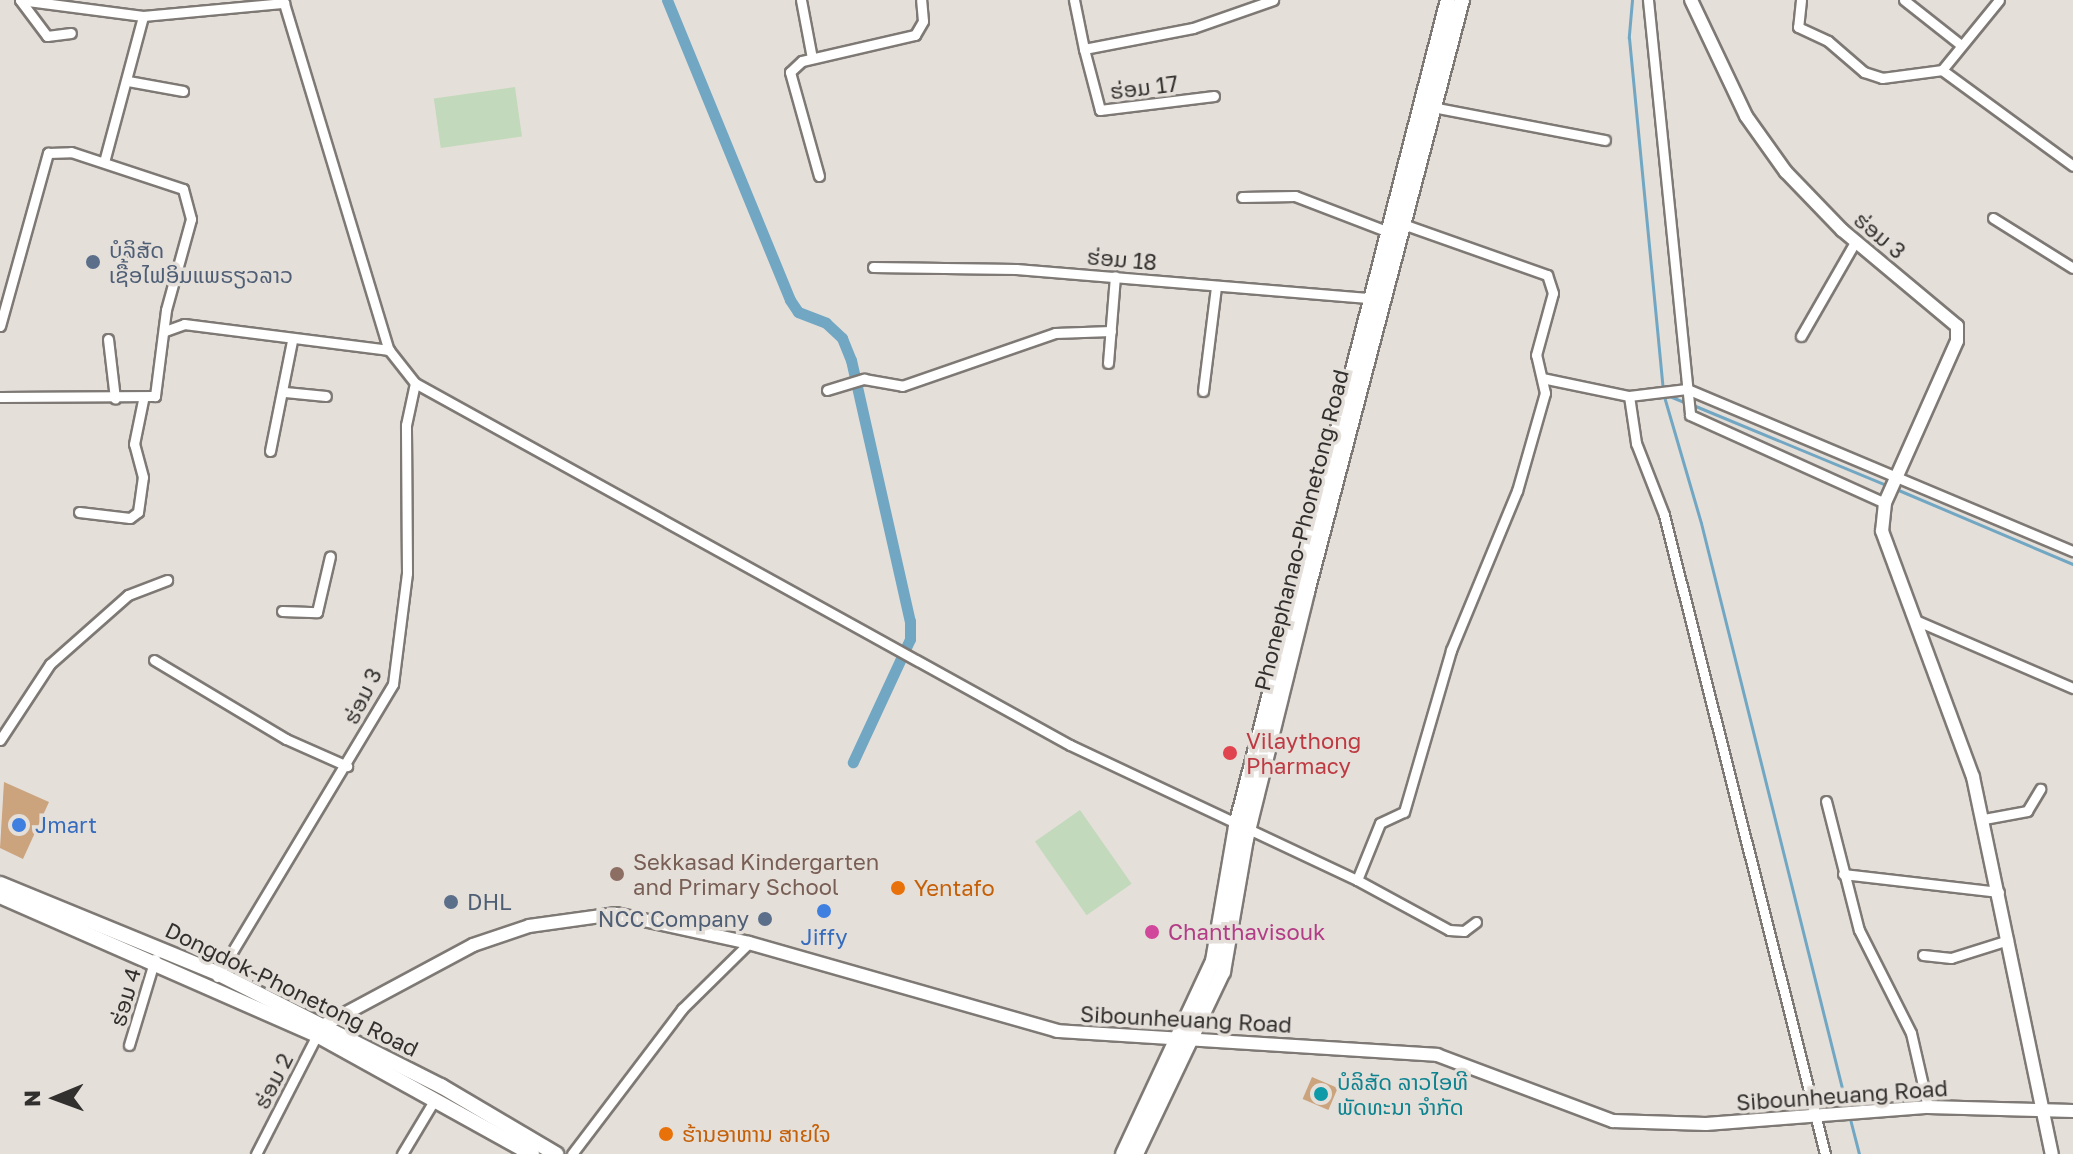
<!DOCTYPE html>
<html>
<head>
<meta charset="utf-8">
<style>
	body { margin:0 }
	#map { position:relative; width:2073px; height:1154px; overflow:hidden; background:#e5dfda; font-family:"Golos Text","Noto Sans Lao",sans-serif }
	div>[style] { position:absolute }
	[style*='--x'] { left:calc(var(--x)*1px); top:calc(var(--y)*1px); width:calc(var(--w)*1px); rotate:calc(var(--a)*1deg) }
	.green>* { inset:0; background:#c2dabb; transform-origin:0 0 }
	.stream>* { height:3px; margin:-1.5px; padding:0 1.5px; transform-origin:1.5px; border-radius:1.5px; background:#71a7c3 }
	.canal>* { height:11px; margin:-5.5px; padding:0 5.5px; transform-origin:5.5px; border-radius:5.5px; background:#71a7c3 }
	.building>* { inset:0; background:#cba47e; transform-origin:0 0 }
	.roads { filter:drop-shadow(2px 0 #7e7974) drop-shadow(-2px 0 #7e7974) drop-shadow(0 2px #7e7974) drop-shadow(0 -2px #7e7974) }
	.minor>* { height:9px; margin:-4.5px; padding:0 4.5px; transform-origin:4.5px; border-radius:4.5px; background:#fff }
	.tertiary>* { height:12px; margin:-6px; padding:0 6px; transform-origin:6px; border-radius:6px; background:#fff }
	.secondary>* { height:14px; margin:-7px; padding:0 7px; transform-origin:7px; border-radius:7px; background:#fff }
	.primary>* { height:14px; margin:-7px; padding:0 7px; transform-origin:7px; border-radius:7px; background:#fff }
	.dots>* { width:22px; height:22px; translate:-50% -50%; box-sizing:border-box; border:4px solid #e5dfda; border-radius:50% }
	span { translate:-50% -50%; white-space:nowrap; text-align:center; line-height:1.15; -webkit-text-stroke:7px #e5dfda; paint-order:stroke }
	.street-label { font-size:22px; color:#32302e }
	.service-label { font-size:22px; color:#4e5e75 }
	.left { translate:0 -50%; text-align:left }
	.right { translate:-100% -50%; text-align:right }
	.health-label { font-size:22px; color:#be3a42 }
	.shop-label { font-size:22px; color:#366cbe }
	.education-label { font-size:22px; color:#785e54 }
	.food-label { font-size:22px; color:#c56008 }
	.hotel-label { font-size:22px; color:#b23c85 }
	.culture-label { font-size:22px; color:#0d838f }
	.north { position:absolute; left:16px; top:1058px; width:80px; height:80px; -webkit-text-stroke:6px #e5dfda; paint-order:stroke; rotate:269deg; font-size:22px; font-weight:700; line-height:32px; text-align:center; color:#32302e }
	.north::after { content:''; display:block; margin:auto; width:28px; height:36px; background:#32302e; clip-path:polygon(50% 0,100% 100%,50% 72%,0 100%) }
</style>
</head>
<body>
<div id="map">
	<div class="green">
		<div style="left:515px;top:87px;width:50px;height:82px;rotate:82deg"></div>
		<div style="left:1080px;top:810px;width:90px;height:55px;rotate:55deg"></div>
	</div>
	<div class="stream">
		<div style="--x:1632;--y:0;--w:38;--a:95"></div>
		<div style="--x:1629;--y:38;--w:357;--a:84.5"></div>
		<div style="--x:1663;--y:393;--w:135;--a:73.7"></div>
		<div style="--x:1701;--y:523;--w:603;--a:75.99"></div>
		<div style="--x:1667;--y:395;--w:21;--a:23"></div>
		<div style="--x:1693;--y:405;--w:212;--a:22.5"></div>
		<div style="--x:1896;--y:489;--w:192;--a:23"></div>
		<div style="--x:1849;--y:1115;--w:40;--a:75.6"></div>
	</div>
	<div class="canal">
		<div style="--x:667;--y:0;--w:324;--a:67.7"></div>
		<div style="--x:790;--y:300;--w:14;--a:56"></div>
		<div style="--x:798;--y:312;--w:30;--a:21"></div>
		<div style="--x:826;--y:323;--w:22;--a:43"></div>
		<div style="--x:842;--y:338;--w:24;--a:68"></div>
		<div style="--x:851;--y:360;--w:268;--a:77.3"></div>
		<div style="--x:910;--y:621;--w:18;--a:90"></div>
		<div style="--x:910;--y:639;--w:136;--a:114.9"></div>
	</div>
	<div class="building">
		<div style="clip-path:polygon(4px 782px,49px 802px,23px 859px,0 848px)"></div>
		<div style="left:1312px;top:1077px;width:28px;height:24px;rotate:23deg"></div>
	</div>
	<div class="roads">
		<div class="minor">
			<div style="--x:20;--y:0;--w:124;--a:7.4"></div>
			<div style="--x:143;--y:16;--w:142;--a:-5.3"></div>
			<div style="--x:20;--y:0;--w:45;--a:53.1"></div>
			<div style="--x:47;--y:36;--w:24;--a:-7"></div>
			<div style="--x:283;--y:0;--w:366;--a:73.2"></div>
			<div style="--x:389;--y:350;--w:42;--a:51.8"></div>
			<div style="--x:415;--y:383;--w:748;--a:28.93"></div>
			<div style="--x:1070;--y:745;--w:317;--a:25.2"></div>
			<div style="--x:1357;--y:880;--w:61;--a:-68"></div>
			<div style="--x:1380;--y:823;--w:26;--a:-25"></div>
			<div style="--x:1404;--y:812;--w:169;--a:-73.8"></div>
			<div style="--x:1451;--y:650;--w:172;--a:-67.5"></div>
			<div style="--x:1517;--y:491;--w:102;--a:-74.1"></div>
			<div style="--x:1545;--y:393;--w:39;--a:-103"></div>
			<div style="--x:1536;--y:355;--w:64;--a:-74.7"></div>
			<div style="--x:1553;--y:293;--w:19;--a:-108"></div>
			<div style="--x:1547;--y:275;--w:156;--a:-160.5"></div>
			<div style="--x:801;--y:0;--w:59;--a:79.3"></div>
			<div style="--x:1074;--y:0;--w:50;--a:78.5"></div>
			<div style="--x:1648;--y:0;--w:417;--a:84.2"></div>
			<div style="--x:1690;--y:415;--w:214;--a:24.3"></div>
			<div style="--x:1801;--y:0;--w:27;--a:96"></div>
			<div style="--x:1798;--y:27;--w:33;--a:25"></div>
			<div style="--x:1828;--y:41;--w:48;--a:40.7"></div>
			<div style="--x:1864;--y:72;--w:19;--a:18"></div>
			<div style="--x:1882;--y:78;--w:61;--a:-7.6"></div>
			<div style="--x:1942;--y:70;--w:90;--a:-50.8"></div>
			<div style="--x:1904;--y:0;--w:73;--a:38.3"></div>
			<div style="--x:1942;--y:70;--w:162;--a:36.2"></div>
			<div style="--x:128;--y:81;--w:56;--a:10.3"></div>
			<div style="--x:1214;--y:96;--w:115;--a:173"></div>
			<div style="--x:1100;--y:110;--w:63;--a:-104.7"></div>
			<div style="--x:1084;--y:49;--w:111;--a:-10.9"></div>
			<div style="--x:1193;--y:28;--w:85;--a:-19.3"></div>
			<div style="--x:1432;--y:107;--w:176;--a:10.8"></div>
			<div style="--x:104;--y:162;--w:151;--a:-75"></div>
			<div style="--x:819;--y:176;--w:108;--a:-105.6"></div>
			<div style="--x:790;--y:72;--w:16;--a:-43"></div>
			<div style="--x:802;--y:61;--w:116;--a:-13"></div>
			<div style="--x:915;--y:35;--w:16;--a:-60"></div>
			<div style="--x:923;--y:21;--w:21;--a:-95"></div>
			<div style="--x:1242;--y:197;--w:53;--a:-1.1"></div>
			<div style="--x:1295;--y:196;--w:97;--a:21"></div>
			<div style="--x:1993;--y:218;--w:94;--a:32"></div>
			<div style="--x:873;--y:267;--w:143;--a:0.8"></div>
			<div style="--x:1016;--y:269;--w:353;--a:4.7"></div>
			<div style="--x:0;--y:326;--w:180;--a:-74.5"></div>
			<div style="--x:48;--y:153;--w:23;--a:-2"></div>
			<div style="--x:71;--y:152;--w:118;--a:18.3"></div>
			<div style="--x:183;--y:189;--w:31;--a:75"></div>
			<div style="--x:191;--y:219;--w:94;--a:105.4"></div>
			<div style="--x:166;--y:310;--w:87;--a:97.3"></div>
			<div style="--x:155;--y:396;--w:155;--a:179.6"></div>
			<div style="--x:165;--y:331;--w:20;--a:-20"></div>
			<div style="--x:184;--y:324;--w:207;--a:7.2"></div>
			<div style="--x:1801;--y:336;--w:108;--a:-60.1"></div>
			<div style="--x:108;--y:339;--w:60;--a:83.3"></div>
			<div style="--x:1108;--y:363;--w:87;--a:-85.4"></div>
			<div style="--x:1542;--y:378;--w:89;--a:11.7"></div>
			<div style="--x:1629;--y:396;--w:58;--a:-6.9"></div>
			<div style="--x:1687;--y:389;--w:419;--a:22.8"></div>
			<div style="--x:827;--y:390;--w:39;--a:-17"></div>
			<div style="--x:864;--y:379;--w:39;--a:10"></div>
			<div style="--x:902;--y:386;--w:162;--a:-19.1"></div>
			<div style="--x:1055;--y:333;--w:56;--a:-2"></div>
			<div style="--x:1203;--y:391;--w:105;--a:-82.9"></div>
			<div style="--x:285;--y:392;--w:41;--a:5.6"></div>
			<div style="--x:1629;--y:396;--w:48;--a:81.5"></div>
			<div style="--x:1636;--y:443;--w:77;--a:68.7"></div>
			<div style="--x:1664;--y:515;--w:659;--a:75.86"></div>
			<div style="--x:270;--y:451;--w:112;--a:-78.7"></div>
			<div style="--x:79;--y:512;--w:51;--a:6.7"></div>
			<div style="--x:130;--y:518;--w:10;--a:-37"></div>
			<div style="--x:138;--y:512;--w:35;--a:-82"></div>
			<div style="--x:143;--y:477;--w:34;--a:-105"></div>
			<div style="--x:134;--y:444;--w:45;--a:-78.4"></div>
			<div style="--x:282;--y:611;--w:35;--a:2"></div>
			<div style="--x:317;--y:612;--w:57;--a:-76.9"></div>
			<div style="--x:1915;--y:620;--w:172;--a:23.3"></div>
			<div style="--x:154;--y:660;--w:154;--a:30.9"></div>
			<div style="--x:286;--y:739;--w:67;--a:23.9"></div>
			<div style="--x:0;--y:740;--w:91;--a:-56.7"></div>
			<div style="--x:50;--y:664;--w:104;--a:-41.5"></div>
			<div style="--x:128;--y:595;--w:42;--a:-21"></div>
			<div style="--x:1826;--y:801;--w:133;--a:75.7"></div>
			<div style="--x:1859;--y:930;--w:115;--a:63.2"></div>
			<div style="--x:1911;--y:1033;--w:76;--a:77.1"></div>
			<div style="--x:1984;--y:819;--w:44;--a:-10.5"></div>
			<div style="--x:2027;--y:811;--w:26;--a:-59"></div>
			<div style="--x:1843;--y:874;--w:157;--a:6.6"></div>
			<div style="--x:1357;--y:880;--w:105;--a:28.5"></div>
			<div style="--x:1449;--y:930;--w:15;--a:4"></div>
			<div style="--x:1464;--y:931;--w:15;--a:-37"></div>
			<div style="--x:1923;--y:955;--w:28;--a:6"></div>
			<div style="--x:1951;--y:958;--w:60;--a:-17.5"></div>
			<div style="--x:217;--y:977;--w:342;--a:-59"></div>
			<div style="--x:393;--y:684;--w:112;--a:-82.8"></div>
			<div style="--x:407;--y:573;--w:148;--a:-90.4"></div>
			<div style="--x:406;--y:425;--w:43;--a:-77.9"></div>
			<div style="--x:129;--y:1045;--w:90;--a:-73.2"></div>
			<div style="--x:256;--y:1154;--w:136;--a:-62.9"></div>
			<div style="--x:402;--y:1154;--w:64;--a:-59"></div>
			<div style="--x:572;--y:1154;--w:182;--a:-52.8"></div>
			<div style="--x:682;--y:1009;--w:94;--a:-44.6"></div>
		</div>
		<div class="tertiary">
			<div style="--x:1691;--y:0;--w:128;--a:64.6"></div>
			<div style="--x:1746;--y:116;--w:69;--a:54.5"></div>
			<div style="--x:1786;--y:172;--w:81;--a:46"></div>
			<div style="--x:1842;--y:230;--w:150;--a:39.9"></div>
			<div style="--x:1957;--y:326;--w:15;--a:90"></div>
			<div style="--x:1957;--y:341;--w:177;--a:114"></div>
			<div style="--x:1885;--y:503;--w:28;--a:96"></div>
			<div style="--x:1882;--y:531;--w:262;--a:69.7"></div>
			<div style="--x:1973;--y:777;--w:385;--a:78.2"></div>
			<div style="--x:324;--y:1025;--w:169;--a:-28.2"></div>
			<div style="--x:473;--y:945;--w:59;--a:-18.7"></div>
			<div style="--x:529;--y:926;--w:88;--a:-7.9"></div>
			<div style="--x:616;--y:914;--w:136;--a:12.3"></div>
			<div style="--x:749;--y:943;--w:320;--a:15.9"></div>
			<div style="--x:1057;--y:1031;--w:381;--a:3.6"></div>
			<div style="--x:1437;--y:1055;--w:188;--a:20.6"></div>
			<div style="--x:1613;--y:1121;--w:93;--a:1.8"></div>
			<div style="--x:1706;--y:1124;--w:223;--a:-4.4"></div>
			<div style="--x:1928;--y:1107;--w:145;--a:1.6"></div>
		</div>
		<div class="secondary">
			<div style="--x:0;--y:884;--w:237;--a:22.3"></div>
			<div style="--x:219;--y:974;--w:249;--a:26.8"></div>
			<div style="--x:441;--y:1086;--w:134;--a:30.6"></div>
			<div style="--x:0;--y:896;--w:346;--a:23.7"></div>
			<div style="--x:317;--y:1035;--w:246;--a:29"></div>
		</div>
		<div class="primary">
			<div style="--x:1123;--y:1154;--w:213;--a:-65"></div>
			<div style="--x:1213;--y:961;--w:137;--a:-80.3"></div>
			<div style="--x:1236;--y:826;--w:853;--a:-75.61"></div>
			<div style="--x:1136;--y:1154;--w:202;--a:-64.5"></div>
			<div style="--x:1223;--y:972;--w:135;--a:-80.2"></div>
			<div style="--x:1246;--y:839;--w:254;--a:-76.1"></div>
			<div style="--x:1307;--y:592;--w:612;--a:-75.33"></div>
		</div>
	</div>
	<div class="dots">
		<div style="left:93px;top:262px;background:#5c6f8a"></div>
		<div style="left:1230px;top:753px;background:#e0444e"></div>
		<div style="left:19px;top:825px;background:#3f7fe0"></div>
		<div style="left:617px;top:874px;background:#8d6e63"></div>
		<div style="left:898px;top:888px;background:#e8710a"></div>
		<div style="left:451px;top:902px;background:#5c6f8a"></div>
		<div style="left:824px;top:911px;background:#3f7fe0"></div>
		<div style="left:765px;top:919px;background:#5c6f8a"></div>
		<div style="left:1152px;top:932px;background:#d1479c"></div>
		<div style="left:1321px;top:1094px;background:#0f9aa8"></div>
		<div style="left:666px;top:1134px;background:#e8710a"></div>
	</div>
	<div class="street-label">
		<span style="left:1144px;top:87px;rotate:-7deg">ຮ່ອມ 17</span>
		<span style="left:1880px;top:235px;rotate:40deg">ຮ່ອມ 3</span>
		<span style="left:1122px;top:259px;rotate:5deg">ຮ່ອມ 18</span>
		<span style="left:1301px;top:530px;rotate:-76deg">Phonephanao-Phonetong Road</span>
		<span style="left:362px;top:696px;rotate:-64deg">ຮ່ອມ 3</span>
		<span style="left:292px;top:989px;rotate:26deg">Dongdok-Phonetong Road</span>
		<span style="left:125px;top:997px;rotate:-74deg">ຮ່ອມ 4</span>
		<span style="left:1186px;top:1019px;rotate:3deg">Sibounheuang Road</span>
		<span style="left:273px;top:1081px;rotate:-63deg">ຮ່ອມ 2</span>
		<span style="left:1842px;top:1095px;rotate:-4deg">Sibounheuang Road</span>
	</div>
	<div class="service-label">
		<span class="left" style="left:109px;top:262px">ບໍລິສັດ<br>ເຊື້ອໄຟອິມແພຣຽວລາວ</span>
		<span class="left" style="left:467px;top:902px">DHL</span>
		<span class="right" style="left:749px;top:919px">NCC Company</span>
	</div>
	<div class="health-label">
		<span class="left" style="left:1246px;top:753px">Vilaythong<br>Pharmacy</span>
	</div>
	<div class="shop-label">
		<span class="left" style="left:35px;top:825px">Jmart</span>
		<span style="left:824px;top:937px">Jiffy</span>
	</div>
	<div class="education-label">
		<span class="left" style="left:633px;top:874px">Sekkasad Kindergarten<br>and Primary School</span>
	</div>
	<div class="food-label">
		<span class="left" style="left:914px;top:888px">Yentafo</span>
		<span class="left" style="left:682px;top:1134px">ຮ້ານອາຫານ ສາຍໃຈ</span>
	</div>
	<div class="hotel-label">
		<span class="left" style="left:1168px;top:932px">Chanthavisouk</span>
	</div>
	<div class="culture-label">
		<span class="left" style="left:1337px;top:1094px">ບໍລິສັດ ລາວໄອທີ<br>ພັດທະນາ ຈຳກັດ</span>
	</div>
	<div class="north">N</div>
</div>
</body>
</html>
